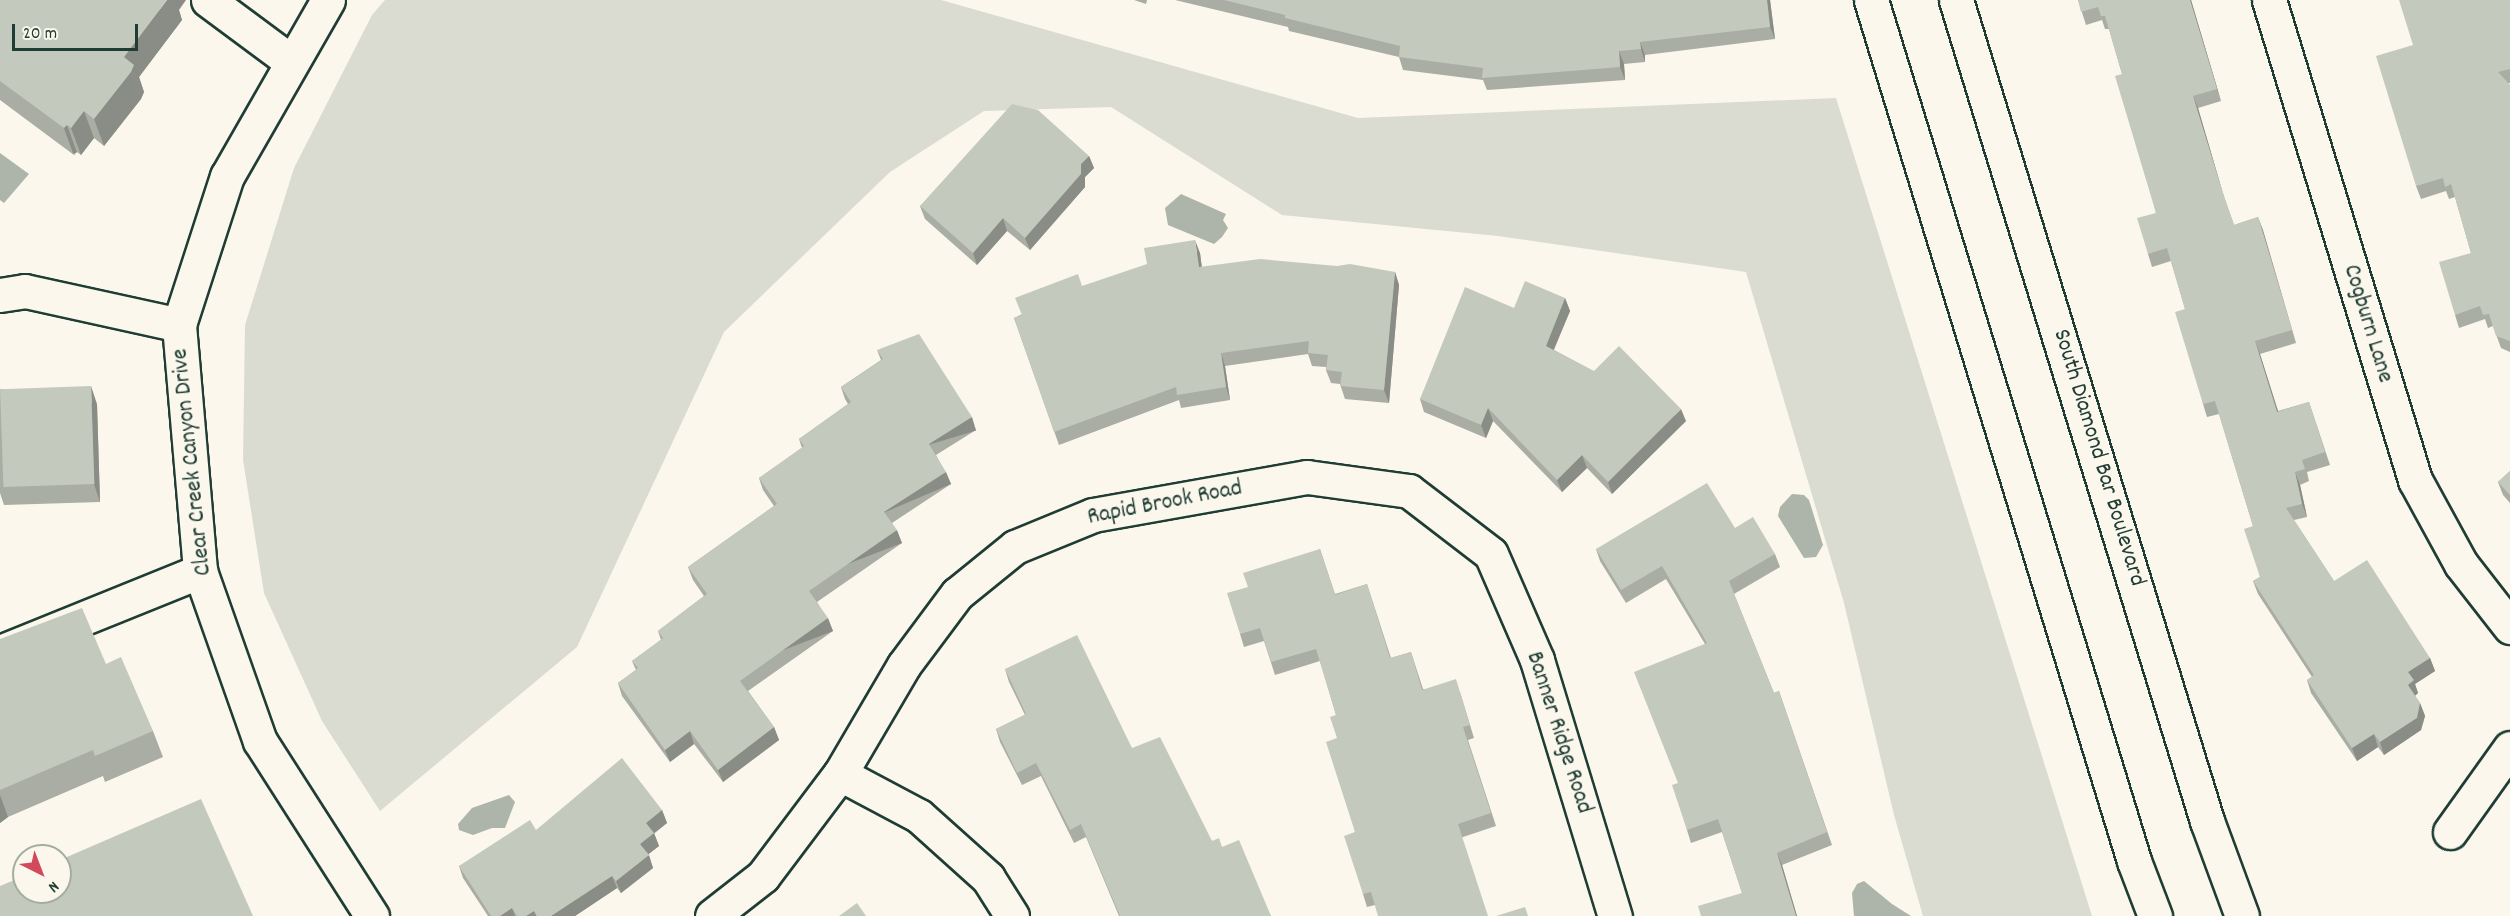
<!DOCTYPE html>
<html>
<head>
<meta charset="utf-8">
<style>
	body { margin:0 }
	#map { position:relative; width:2510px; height:916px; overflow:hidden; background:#fbf7ec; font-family:Dekko,sans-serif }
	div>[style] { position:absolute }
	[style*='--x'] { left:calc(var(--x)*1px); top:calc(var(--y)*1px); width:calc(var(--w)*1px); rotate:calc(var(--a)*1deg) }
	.green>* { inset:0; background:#dbdcd1 }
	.water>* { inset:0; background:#adb4aa }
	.roads { filter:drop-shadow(2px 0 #1f3d34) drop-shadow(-2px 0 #1f3d34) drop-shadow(0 2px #1f3d34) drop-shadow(0 -2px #1f3d34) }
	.minor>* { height:33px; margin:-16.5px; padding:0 16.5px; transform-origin:16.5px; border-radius:16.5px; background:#fbf7ec }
	.major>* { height:33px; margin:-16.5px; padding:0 16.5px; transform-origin:16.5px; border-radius:16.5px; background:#fbf7ec }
	.wall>* { inset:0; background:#a9ada3 }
	.shaded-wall>* { inset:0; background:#898d85; transform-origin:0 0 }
	.building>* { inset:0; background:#c4c9be; transform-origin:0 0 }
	span { translate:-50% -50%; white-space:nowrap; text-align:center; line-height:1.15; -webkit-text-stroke:6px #fbf7ec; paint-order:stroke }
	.street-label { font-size:24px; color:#1f3d34 }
	.north { position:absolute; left:12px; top:844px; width:60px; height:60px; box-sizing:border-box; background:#fbf7ec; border:2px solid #a3ada2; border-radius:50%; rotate:138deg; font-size:16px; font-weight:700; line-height:24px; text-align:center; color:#1f3d34 }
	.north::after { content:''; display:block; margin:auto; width:21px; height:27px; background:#d1495b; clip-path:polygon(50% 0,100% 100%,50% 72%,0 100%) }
	.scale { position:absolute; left:12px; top:24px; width:126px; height:27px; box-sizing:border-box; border:3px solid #1f3d34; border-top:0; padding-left:8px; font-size:18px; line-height:21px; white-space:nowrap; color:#1f3d34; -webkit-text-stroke:4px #fbf7ec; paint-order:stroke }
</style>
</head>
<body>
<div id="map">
	<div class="green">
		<div style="clip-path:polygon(385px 0,941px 0,1358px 118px,1836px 98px,2092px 916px,1923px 916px,1894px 815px,1844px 603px,1746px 272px,1498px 236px,1282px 215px,1111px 107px,984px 111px,890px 172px,724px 332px,577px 647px,380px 811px,322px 721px,264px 593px,243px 460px,245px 325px,294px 168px,372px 15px)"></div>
	</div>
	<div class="water">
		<div style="clip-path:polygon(0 153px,29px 174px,4px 203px,0 200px)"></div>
		<div style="clip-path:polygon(1181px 194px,1226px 214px,1223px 220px,1228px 228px,1222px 237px,1214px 244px,1168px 225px,1165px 208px)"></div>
		<div style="clip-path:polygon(1792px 494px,1804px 495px,1809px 500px,1823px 545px,1816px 557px,1804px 558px,1778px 516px,1780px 507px)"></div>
		<div style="clip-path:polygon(509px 795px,515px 802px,505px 828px,492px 828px,473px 835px,459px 830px,458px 824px,472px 808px)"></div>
		<div style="clip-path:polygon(1864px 881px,1892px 904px,1911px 916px,1854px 916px,1852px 893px,1857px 884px)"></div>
	</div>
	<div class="roads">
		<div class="minor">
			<div style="--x:208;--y:0;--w:102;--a:36.6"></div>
			<div style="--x:328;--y:0;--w:203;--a:119.8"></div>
			<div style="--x:227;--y:176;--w:157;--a:107.9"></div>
			<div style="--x:179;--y:325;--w:247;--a:85.1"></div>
			<div style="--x:200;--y:571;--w:180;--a:70.6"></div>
			<div style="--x:260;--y:741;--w:208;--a:57.4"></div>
			<div style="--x:2269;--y:0;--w:502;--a:73.08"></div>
			<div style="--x:2415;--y:480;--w:96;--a:61.3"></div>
			<div style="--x:2461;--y:564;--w:80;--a:52.1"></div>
			<div style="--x:0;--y:295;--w:25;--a:-9"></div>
			<div style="--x:25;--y:291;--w:158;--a:12.4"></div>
			<div style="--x:0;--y:652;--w:216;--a:-22"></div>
			<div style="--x:840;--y:774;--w:89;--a:28"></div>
			<div style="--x:919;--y:816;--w:93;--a:41.9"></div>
			<div style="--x:988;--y:878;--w:45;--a:57.7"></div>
			<div style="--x:2450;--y:832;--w:103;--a:-54.5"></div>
			<div style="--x:712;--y:916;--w:65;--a:-38.1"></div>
			<div style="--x:763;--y:876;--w:128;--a:-53"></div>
			<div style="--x:840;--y:774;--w:126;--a:-59.6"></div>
			<div style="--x:904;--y:665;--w:89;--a:-53.3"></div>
			<div style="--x:957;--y:594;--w:75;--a:-39"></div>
			<div style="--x:1015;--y:547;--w:84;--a:-22.3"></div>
			<div style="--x:1093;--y:515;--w:217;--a:-10.1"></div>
			<div style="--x:1307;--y:477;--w:103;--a:7.8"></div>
			<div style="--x:1409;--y:491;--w:103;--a:37.5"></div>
			<div style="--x:1491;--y:554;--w:116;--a:66.5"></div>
			<div style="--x:1537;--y:660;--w:268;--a:73.1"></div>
		</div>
		<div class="major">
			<div style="--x:1871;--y:0;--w:900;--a:73.01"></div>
			<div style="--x:2134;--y:861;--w:59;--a:69.1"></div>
			<div style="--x:1956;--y:0;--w:859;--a:73"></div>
			<div style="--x:2207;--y:821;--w:101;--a:69.8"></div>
		</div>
	</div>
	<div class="wall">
		<div style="clip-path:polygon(0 0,179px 10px,182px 20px,139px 77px,144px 92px,141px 99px,104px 146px,94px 138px,81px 155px,77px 152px,74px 155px,0 100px)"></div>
		<div style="clip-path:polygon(1134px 0,1147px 0,1146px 4px)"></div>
		<div style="clip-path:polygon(1175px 0,1770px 0,1775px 39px,1645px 55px,1645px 62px,1624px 64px,1625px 80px,1487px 90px,1483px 80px,1403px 70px,1399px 57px,1289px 31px,1288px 27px)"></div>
		<div style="clip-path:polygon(2078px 0,2191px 0,2221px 101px,2198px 108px,2224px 197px,2234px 225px,2258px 217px,2296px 343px,2260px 354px,2278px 411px,2309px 402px,2330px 465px,2307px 472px,2309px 481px,2300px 485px,2307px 517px,2294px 520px,2334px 581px,2430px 658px,2435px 671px,2415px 684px,2418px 693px,2415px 696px,2420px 703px,2425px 716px,2421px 730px,2384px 755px,2378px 747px,2357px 761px,2311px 693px,2307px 680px,2312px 677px,2258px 594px,2253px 581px,2260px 577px,2253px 526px,2219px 414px,2207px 417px,2203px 404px,2185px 309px,2171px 261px,2152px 267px,2148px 254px,2156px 213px,2122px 74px,2109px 29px,2105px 29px,2102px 20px,2086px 25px)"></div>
		<div style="clip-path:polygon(2510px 0,2510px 83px,2508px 83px,2510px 85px,2510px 352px,2501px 348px,2493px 326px,2488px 328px,2485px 319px,2459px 328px,2455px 315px,2471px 253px,2455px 197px,2449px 199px,2446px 191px,2421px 199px,2416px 186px,2413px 45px)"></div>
		<div style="clip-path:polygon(1089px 156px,1094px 168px,1085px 177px,1085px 187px,1030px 250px,1007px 231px,977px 265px,925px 219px,920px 206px)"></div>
		<div style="clip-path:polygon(1200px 253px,1202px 267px,1395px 272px,1399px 285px,1389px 403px,1345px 399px,1340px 384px,1331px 383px,1326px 370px,1326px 367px,1312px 366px,1308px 354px,1225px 366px,1230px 400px,1181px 408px,1179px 400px,1059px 445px,1014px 318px,1083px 286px)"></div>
		<div style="clip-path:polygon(1565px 298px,1570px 311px,1554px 350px,1686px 421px,1612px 494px,1587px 468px,1562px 492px,1493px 421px,1486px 438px,1424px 412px,1420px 399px,1514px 308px)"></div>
		<div style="clip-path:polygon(877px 350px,976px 430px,936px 455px,951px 484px,892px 523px,902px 543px,817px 602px,833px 631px,748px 691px,774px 727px,779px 740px,723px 782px,694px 744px,670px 762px,622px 696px,618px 683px,636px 670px,632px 661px,661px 640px,658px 631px,704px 596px,693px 580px,688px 567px,774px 506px,763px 490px,759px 478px,802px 448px,799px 439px,848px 404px,845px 399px,841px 387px,881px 360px)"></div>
		<div style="clip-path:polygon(0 389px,97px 404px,100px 502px,4px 505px,0 493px)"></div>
		<div style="clip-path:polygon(2510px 471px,2510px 503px,2503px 495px,2498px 482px)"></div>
		<div style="clip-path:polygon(1735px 528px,1775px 554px,1780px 567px,1734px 594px,1774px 693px,1779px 691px,1832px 845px,1782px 865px,1797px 916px,1701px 916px,1742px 893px,1722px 832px,1691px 843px,1687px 830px,1678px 783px,1705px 644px,1666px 579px,1626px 603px,1600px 561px,1596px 549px)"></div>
		<div style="clip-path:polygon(1320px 549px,1335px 594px,1367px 584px,1391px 658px,1411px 652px,1423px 689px,1460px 692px,1474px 738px,1468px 740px,1496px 826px,1463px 837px,1375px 905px,1367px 907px,1363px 894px,1355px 832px,1337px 738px,1336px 715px,1320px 661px,1275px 675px,1264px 641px,1244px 647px,1240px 634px,1248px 587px)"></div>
		<div style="clip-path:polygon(0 639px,106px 664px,153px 731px,163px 757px,105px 782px,103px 776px,8px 817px,0 823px)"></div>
		<div style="clip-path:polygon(1005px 669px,1132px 748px,1212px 841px,1222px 847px,1271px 916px,1119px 916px,1086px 837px,1074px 843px,1041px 776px,1022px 785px,1000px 742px,996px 729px,1025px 715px,1009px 682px)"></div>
		<div style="clip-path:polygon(662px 810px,667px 823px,654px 833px,659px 846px,648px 854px,653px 868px,621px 893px,617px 888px,575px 916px,488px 916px,463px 878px,459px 866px,536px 830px)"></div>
	</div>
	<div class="shaded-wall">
		<div style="clip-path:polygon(167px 0,186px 0,179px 10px,182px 20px,139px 77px,144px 92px,141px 99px,104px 146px,94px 119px,124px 57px)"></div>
		<div style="clip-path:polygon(1767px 0,1770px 0,1775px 39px,1770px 27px)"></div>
		<div style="clip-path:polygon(2190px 0,2191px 0,2221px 101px,2217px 89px)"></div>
		<div style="clip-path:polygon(1640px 42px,1645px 55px,1645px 62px,1641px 49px)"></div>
		<div style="clip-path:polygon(1619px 51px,1624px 64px,1625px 80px,1620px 67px)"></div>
		<div style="clip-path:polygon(2193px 96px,2198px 108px,2224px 197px,2220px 184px)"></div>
		<div style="clip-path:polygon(84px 111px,94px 138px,81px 155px,71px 128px)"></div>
		<div style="left:67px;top:125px;width:29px;height:4px;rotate:70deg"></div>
		<div style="clip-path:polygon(1089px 156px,1094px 168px,1085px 177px,1085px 187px,1030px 250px,1025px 238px,1081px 164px)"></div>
		<div style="clip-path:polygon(2258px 217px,2263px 230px,2296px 343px,2292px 330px)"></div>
		<div style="clip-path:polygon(1003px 218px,1007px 231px,977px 265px,973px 253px)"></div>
		<div style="clip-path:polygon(1195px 240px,1200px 253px,1203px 280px,1199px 267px)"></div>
		<div style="clip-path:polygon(1395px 272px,1399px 285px,1389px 403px,1384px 390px)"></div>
		<div style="clip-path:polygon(1565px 298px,1570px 311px,1550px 358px,1546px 346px)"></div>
		<div style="clip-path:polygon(2255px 341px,2260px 354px,2282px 424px,2277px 412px)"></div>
		<div style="clip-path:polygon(1221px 353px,1225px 366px,1230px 400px,1226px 387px)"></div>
		<div style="clip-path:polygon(91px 386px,97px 404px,100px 502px,94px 484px)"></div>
		<div style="clip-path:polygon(1488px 408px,1493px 421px,1486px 438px,1481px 425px)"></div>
		<div style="clip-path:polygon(1681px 409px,1686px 421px,1612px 494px,1608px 482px)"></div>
		<div style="left:972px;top:417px;width:14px;height:51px;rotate:73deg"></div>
		<div style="clip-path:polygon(1582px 455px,1587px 468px,1562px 492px,1557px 480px)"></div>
		<div style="left:946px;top:472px;width:13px;height:74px;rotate:67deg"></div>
		<div style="clip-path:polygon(2295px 472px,2300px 485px,2307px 517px,2302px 504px)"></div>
		<div style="left:897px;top:530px;width:14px;height:107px;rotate:69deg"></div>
		<div style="left:828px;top:618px;width:14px;height:108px;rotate:69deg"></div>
		<div style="clip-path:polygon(2430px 658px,2435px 671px,2415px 684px,2418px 693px,2412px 698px,2408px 685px,2408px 672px)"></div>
		<div style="clip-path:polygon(2420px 703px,2425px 716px,2421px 730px,2384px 755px,2380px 742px)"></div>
		<div style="clip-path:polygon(774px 727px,779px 740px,723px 782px,718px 770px)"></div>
		<div style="clip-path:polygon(690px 731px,694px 744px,670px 762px,665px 750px)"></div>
		<div style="clip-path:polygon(2374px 734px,2378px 747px,2357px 761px,2352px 748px)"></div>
		<div style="clip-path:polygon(0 795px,8px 817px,0 823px)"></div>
		<div style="clip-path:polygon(662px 810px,667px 823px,651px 836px,646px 823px)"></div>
		<div style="clip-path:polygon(654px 833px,659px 846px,645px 857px,640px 844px)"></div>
		<div style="clip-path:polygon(1777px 853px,1782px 865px,1797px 916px,1796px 916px)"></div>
		<div style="clip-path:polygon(649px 855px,653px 868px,621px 893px,616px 881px)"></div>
		<div style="clip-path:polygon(612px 876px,617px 888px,575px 916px,551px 916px)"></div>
		<div style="clip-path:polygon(512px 908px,515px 916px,500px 916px)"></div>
		<div style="clip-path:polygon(534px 911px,536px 916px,526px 916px)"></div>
	</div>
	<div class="building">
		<div style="clip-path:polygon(0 0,167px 0,124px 57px,134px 65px,131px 72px,94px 119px,84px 111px,71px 128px,67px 125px,64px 128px,0 81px)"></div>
		<div style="clip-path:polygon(1224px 0,1767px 0,1770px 27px,1640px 42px,1641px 49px,1619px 51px,1620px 67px,1482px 78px,1483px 68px,1399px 57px,1400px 46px,1285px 18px,1285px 15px)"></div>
		<div style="clip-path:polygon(2078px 0,2190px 0,2217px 89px,2193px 96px,2220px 184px,2234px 225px,2258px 217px,2292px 330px,2255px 341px,2277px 412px,2309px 402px,2325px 452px,2302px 460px,2305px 469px,2295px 472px,2302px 504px,2286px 508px,2334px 581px,2367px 560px,2430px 658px,2408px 672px,2414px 680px,2408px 685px,2420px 703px,2417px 718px,2380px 742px,2374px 734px,2352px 748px,2307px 680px,2314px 675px,2253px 581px,2260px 577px,2244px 529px,2253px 526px,2215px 401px,2203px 404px,2175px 312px,2185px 309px,2167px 248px,2148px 254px,2137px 218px,2156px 213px,2115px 76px,2122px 74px,2105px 16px,2101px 16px,2098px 7px,2081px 12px)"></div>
		<div style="clip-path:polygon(2399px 0,2510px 0,2510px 69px,2498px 72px,2510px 85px,2510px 341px,2496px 336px,2489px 314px,2483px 315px,2480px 306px,2455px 315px,2439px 262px,2471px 253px,2451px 184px,2445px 187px,2443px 178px,2416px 186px,2376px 56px,2413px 45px)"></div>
		<div style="clip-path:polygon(1012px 104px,1038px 110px,1089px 156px,1081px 164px,1081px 174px,1025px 238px,1003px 218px,973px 253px,920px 206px)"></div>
		<div style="clip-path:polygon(1195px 240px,1199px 267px,1260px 259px,1337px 266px,1350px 264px,1395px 272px,1384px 390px,1340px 386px,1342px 372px,1326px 370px,1328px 355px,1308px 353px,1309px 341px,1221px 353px,1226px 387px,1177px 395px,1176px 387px,1054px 432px,1014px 318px,1022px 315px,1015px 298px,1078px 274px,1082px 286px,1147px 264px,1144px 248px)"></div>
		<div style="clip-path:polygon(1525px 281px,1565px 298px,1546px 346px,1594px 371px,1619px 346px,1681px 409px,1608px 482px,1582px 455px,1557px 480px,1488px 408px,1481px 425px,1420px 399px,1465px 287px,1514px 308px)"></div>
		<div style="clip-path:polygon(919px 334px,972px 417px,929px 444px,946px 472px,884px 512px,897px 530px,809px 591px,828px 618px,740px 681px,774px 727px,718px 770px,690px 731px,665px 750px,618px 683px,638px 668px,632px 661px,663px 638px,658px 631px,707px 594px,688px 567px,777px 504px,759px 478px,804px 446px,799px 439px,851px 402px,841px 387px,883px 359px,877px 350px)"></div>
		<div style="left:91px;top:386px;width:98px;height:91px;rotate:88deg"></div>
		<div style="clip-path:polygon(2510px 471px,2510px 495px,2498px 482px)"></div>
		<div style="clip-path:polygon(1707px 483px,1735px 528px,1753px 517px,1775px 554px,1729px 581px,1774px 693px,1779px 691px,1827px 832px,1777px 853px,1796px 916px,1701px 916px,1698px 906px,1742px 893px,1718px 819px,1687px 830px,1672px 785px,1678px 783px,1634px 672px,1707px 643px,1662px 566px,1621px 590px,1596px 549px)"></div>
		<div style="clip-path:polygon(1320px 549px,1335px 595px,1367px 584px,1390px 658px,1411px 652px,1422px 690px,1456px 679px,1470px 725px,1463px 727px,1491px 813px,1458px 824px,1488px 916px,1378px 916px,1371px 892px,1363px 894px,1344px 836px,1355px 832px,1326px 742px,1337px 738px,1330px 717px,1336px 715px,1316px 649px,1271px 662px,1260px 628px,1240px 634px,1227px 593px,1248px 587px,1243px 573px)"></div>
		<div style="clip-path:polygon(82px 608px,106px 664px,121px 657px,153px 731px,95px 756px,93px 750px,0 790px,0 639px)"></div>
		<div style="clip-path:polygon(1077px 635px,1132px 748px,1160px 737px,1212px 841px,1219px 838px,1222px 847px,1239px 840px,1271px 916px,1120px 916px,1081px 824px,1070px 830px,1036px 763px,1017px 773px,996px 729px,1026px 714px,1005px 669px)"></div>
		<div style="clip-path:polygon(622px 758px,662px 810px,646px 823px,654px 833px,640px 844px,649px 855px,616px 881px,612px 876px,551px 916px,537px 916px,534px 911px,526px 916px,517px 916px,512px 908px,500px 916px,491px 916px,459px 866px,530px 820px,536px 830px)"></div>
		<div style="clip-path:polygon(201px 799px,253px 916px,0 916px,0 886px,24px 876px,24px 892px,60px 892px,60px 860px)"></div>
		<div style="clip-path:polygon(857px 903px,866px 916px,839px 916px)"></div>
		<div style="clip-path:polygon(1525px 907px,1528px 916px,1496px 916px)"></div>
	</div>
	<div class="street-label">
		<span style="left:2367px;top:324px;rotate:73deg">Cogburn Lane</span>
		<span style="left:2098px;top:458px;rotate:73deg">South Diamond Bar Boulevard</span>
		<span style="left:193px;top:462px;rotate:-96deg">Clear Creek Canyon Drive</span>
		<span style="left:1165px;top:504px;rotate:-11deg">Rapid Brook Road</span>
		<span style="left:1558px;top:733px;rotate:72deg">Banner Ridge Road</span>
	</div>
	<div class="north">N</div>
	<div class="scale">20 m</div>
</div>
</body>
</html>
